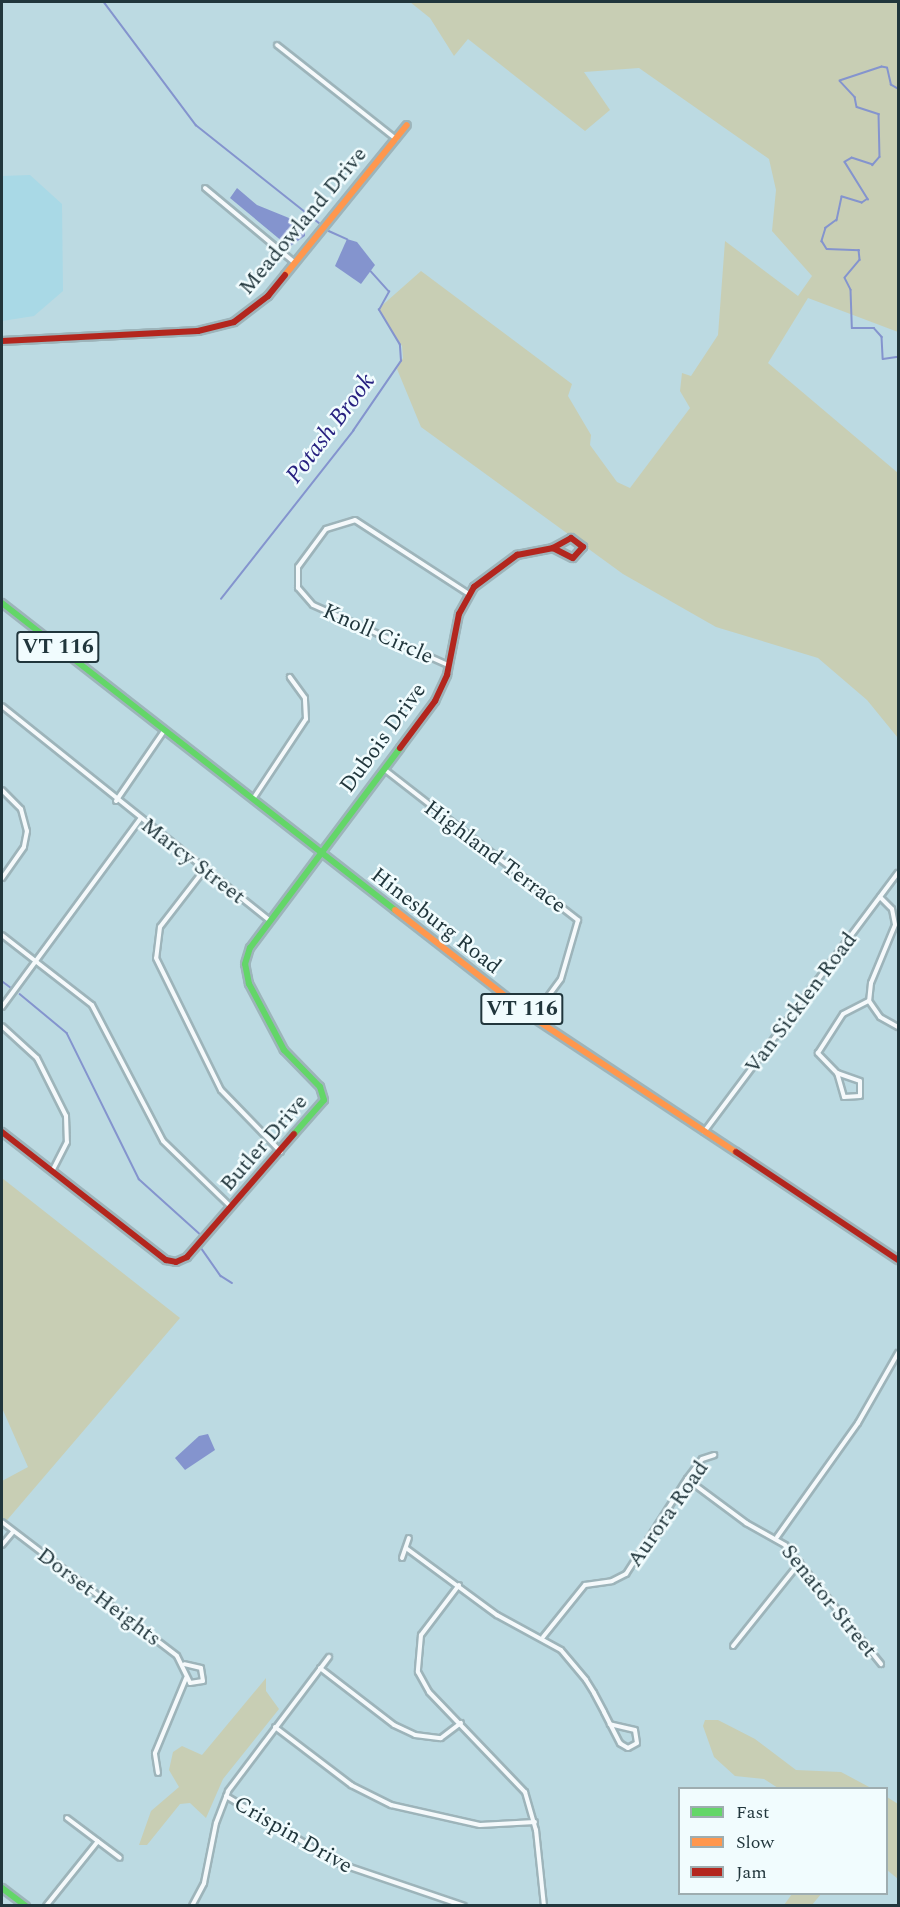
<!DOCTYPE html>
<html>
<head>
<meta charset="utf-8">
<style>
	body { margin:0 }
	#map { position:relative; width:900px; height:1907px; overflow:hidden; background:#bcdae2; font-family:Spectral,serif }
	div>[style] { position:absolute }
	[style*='--x'] { left:calc(var(--x)*1px); top:calc(var(--y)*1px); width:calc(var(--w)*1px); rotate:calc(var(--a)*1deg) }
	.built>* { inset:0; background:#a9d9e6 }
	.green>* { inset:0; background:#c8ceb4 }
	.water>* { inset:0; background:#8494ce }
	.stream>* { height:1.5px; margin:-0.75px; padding:0 0.75px; transform-origin:0.75px; border-radius:0.75px; background:#8494ce }
	.roads { filter:drop-shadow(2px 0 #9db4ba) drop-shadow(-2px 0 #9db4ba) drop-shadow(0 2px #9db4ba) drop-shadow(0 -2px #9db4ba) }
	.street>* { height:4px; margin:-2px; padding:0 2px; transform-origin:2px; border-radius:2px; background:#f5f9fb }
	.fast>* { height:6px; margin:-3px; padding:0 3px; transform-origin:3px; border-radius:3px; background:#63d668 }
	.slow>* { height:6px; margin:-3px; padding:0 3px; transform-origin:3px; border-radius:3px; background:#ff974d }
	.jam>* { height:6px; margin:-3px; padding:0 3px; transform-origin:3px; border-radius:3px; background:#b3261e }
	span { translate:-50% -50%; white-space:nowrap; text-align:center; line-height:1.15; -webkit-text-stroke:5px #f1fcfe; paint-order:stroke }
	.shield-label span { padding:2px 4px; background:#f1fcfe; border:2px solid; border-radius:4px; -webkit-text-stroke-width:0 }
	.shield-label { font-size:21px; color:#21363c; font-weight:700 }
	.street-label { font-size:22px; color:#21363c }
	.water-label { font-size:24px; color:#272180; font-style:italic }
	.frame { position:absolute; inset:0; border:3px solid #21363c; pointer-events:none }
	.legend { position:absolute; left:678px; top:1787px; width:210px; height:108px; box-sizing:border-box; background:#f1fcfe; border:2px solid #9eadb0; margin:0; padding:8px 10px; list-style:none; font-size:18px; color:#21363c }
	.legend li { display:flex; align-items:center; gap:12px; height:30px }
	.legend b { width:30px; border:2px solid #9eadb0 }
</style>
</head>
<body>
<div id="map">
	<div class="built">
		<div style="clip-path:polygon(30px 175px,62px 204px,63px 291px,34px 316px,2px 321px,2px 176px)"></div>
	</div>
	<div class="green">
		<div style="clip-path:polygon(410px 2px,898px 2px,898px 332px,808px 298px,768px 363px,898px 473px,898px 738px,867px 700px,818px 658px,716px 627px,623px 574px,421px 427px,397px 369px,403px 358px,402px 346px,378px 309px,421px 271px,572px 384px,568px 396px,591px 435px,590px 445px,617px 482px,630px 488px,690px 408px,680px 391px,682px 373px,691px 376px,718px 335px,725px 241px,798px 296px,812px 276px,772px 231px,776px 190px,769px 159px,639px 68px,584px 72px,610px 110px,585px 131px,468px 39px,454px 56px,430px 18px)"></div>
		<div style="clip-path:polygon(2px 1178px,180px 1318px,2px 1526px,2px 1481px,28px 1467px,2px 1408px)"></div>
		<div style="clip-path:polygon(266px 1678px,266px 1691px,279px 1709px,223px 1779px,206px 1818px,190px 1803px,180px 1804px,147px 1845px,139px 1845px,151px 1811px,179px 1787px,169px 1770px,173px 1752px,182px 1746px,202px 1755px)"></div>
		<div style="clip-path:polygon(705px 1720px,718px 1720px,755px 1739px,796px 1770px,841px 1772px,871px 1788px,778px 1788px,764px 1779px,735px 1776px,714px 1757px,703px 1726px)"></div>
		<div style="clip-path:polygon(887px 1797px,898px 1804px,898px 1879px,887px 1870px)"></div>
		<div style="clip-path:polygon(792px 1894px,821px 1894px,812px 1905px,784px 1905px)"></div>
	</div>
	<div class="water">
		<div style="clip-path:polygon(237px 188px,257px 205px,289px 218px,305px 231px,305px 236px,289px 247px,230px 198px)"></div>
		<div style="clip-path:polygon(347px 239px,357px 242px,375px 265px,361px 284px,335px 266px)"></div>
		<div style="clip-path:polygon(208px 1434px,215px 1450px,185px 1470px,175px 1458px,199px 1436px)"></div>
	</div>
	<div class="stream">
		<div style="--x:104;--y:2;--w:154;--a:53.2"></div>
		<div style="--x:196;--y:125;--w:157;--a:38.5"></div>
		<div style="--x:898;--y:89;--w:8;--a:-150"></div>
		<div style="--x:891;--y:85;--w:17;--a:-103"></div>
		<div style="--x:887;--y:68;--w:5;--a:-169"></div>
		<div style="--x:882;--y:67;--w:44;--a:161.6"></div>
		<div style="--x:840;--y:81;--w:22;--a:47"></div>
		<div style="--x:855;--y:97;--w:10;--a:79"></div>
		<div style="--x:857;--y:107;--w:23;--a:18"></div>
		<div style="--x:879;--y:114;--w:43;--a:88.7"></div>
		<div style="--x:880;--y:157;--w:11;--a:131"></div>
		<div style="--x:873;--y:165;--w:22;--a:-162"></div>
		<div style="--x:852;--y:158;--w:8;--a:150"></div>
		<div style="--x:845;--y:162;--w:44;--a:58.1"></div>
		<div style="--x:868;--y:199;--w:7;--a:146"></div>
		<div style="--x:862;--y:203;--w:21;--a:-163"></div>
		<div style="--x:842;--y:197;--w:24;--a:102"></div>
		<div style="--x:837;--y:220;--w:14;--a:144"></div>
		<div style="--x:826;--y:228;--w:14;--a:107"></div>
		<div style="--x:822;--y:241;--w:9;--a:58"></div>
		<div style="--x:827;--y:249;--w:32;--a:2"></div>
		<div style="--x:859;--y:250;--w:10;--a:84"></div>
		<div style="--x:860;--y:260;--w:23;--a:130"></div>
		<div style="--x:845;--y:278;--w:13;--a:63"></div>
		<div style="--x:851;--y:290;--w:38;--a:88"></div>
		<div style="--x:852;--y:328;--w:22;--a:0"></div>
		<div style="--x:874;--y:328;--w:12;--a:48"></div>
		<div style="--x:882;--y:337;--w:22;--a:87"></div>
		<div style="--x:883;--y:359;--w:15;--a:-8"></div>
		<div style="--x:329;--y:231;--w:20;--a:24"></div>
		<div style="--x:221;--y:599;--w:214;--a:-51.8"></div>
		<div style="--x:353;--y:431;--w:85;--a:-55.6"></div>
		<div style="--x:401;--y:361;--w:16;--a:-94"></div>
		<div style="--x:400;--y:345;--w:41;--a:-121"></div>
		<div style="--x:379;--y:310;--w:21;--a:-61"></div>
		<div style="--x:389;--y:292;--w:27;--a:-132"></div>
		<div style="--x:2;--y:981;--w:10;--a:37"></div>
		<div style="--x:20;--y:994;--w:61;--a:39.7"></div>
		<div style="--x:67;--y:1033;--w:163;--a:63.7"></div>
		<div style="--x:139;--y:1179;--w:82;--a:42"></div>
		<div style="--x:202;--y:1249;--w:33;--a:55"></div>
		<div style="--x:221;--y:1276;--w:13;--a:32"></div>
	</div>
	<div class="roads">
		<div class="street">
			<div style="--x:277;--y:45;--w:152;--a:38.3"></div>
			<div style="--x:205;--y:188;--w:117;--a:39.8"></div>
			<div style="--x:448;--y:665;--w:148;--a:-156"></div>
			<div style="--x:313;--y:605;--w:23;--a:-131"></div>
			<div style="--x:298;--y:588;--w:21;--a:-90"></div>
			<div style="--x:298;--y:567;--w:47;--a:-53.6"></div>
			<div style="--x:326;--y:529;--w:30;--a:-17"></div>
			<div style="--x:355;--y:520;--w:136;--a:33"></div>
			<div style="--x:2;--y:706;--w:342;--a:38.7"></div>
			<div style="--x:384;--y:769;--w:246;--a:37.9"></div>
			<div style="--x:578;--y:920;--w:61;--a:106.1"></div>
			<div style="--x:561;--y:979;--w:47;--a:126.4"></div>
			<div style="--x:2;--y:790;--w:27;--a:45"></div>
			<div style="--x:21;--y:809;--w:23;--a:75"></div>
			<div style="--x:27;--y:831;--w:16;--a:101"></div>
			<div style="--x:24;--y:847;--w:38;--a:125"></div>
			<div style="--x:253;--y:799;--w:96;--a:-56.5"></div>
			<div style="--x:306;--y:719;--w:21;--a:-93"></div>
			<div style="--x:305;--y:698;--w:26;--a:-126"></div>
			<div style="--x:116;--y:801;--w:85;--a:-55.6"></div>
			<div style="--x:204;--y:870;--w:72;--a:127.7"></div>
			<div style="--x:160;--y:927;--w:31;--a:97"></div>
			<div style="--x:156;--y:958;--w:147;--a:63.8"></div>
			<div style="--x:221;--y:1090;--w:86;--a:45.9"></div>
			<div style="--x:880;--y:897;--w:17;--a:45"></div>
			<div style="--x:892;--y:909;--w:16;--a:79"></div>
			<div style="--x:895;--y:925;--w:63;--a:112.5"></div>
			<div style="--x:871;--y:983;--w:18;--a:96"></div>
			<div style="--x:869;--y:1001;--w:19;--a:55"></div>
			<div style="--x:880;--y:1017;--w:21;--a:29"></div>
			<div style="--x:2;--y:935;--w:114;--a:37.9"></div>
			<div style="--x:92;--y:1005;--w:153;--a:62.4"></div>
			<div style="--x:163;--y:1141;--w:95;--a:44.1"></div>
			<div style="--x:2;--y:1007;--w:233;--a:-53.7"></div>
			<div style="--x:2;--y:1026;--w:47;--a:42.4"></div>
			<div style="--x:37;--y:1058;--w:65;--a:63.4"></div>
			<div style="--x:66;--y:1116;--w:26;--a:88"></div>
			<div style="--x:67;--y:1142;--w:33;--a:117"></div>
			<div style="--x:837;--y:1073;--w:24;--a:19"></div>
			<div style="--x:860;--y:1081;--w:15;--a:90"></div>
			<div style="--x:860;--y:1096;--w:16;--a:176"></div>
			<div style="--x:844;--y:1097;--w:25;--a:-106"></div>
			<div style="--x:837;--y:1073;--w:28;--a:-134"></div>
			<div style="--x:818;--y:1053;--w:46;--a:-57.3"></div>
			<div style="--x:843;--y:1014;--w:29;--a:-27"></div>
			<div style="--x:704;--y:1132;--w:324;--a:-53.2"></div>
			<div style="--x:687;--y:1479;--w:74;--a:36.7"></div>
			<div style="--x:746;--y:1523;--w:45;--a:29.4"></div>
			<div style="--x:785;--y:1545;--w:153;--a:51.1"></div>
			<div style="--x:2;--y:1522;--w:220;--a:37.4"></div>
			<div style="--x:177;--y:1656;--w:30;--a:64"></div>
			<div style="--x:190;--y:1683;--w:13;--a:-9"></div>
			<div style="--x:203;--y:1681;--w:13;--a:-99"></div>
			<div style="--x:201;--y:1668;--w:17;--a:-167"></div>
			<div style="--x:777;--y:1537;--w:140;--a:-54.6"></div>
			<div style="--x:858;--y:1423;--w:81;--a:-60.3"></div>
			<div style="--x:2;--y:1545;--w:16;--a:-50"></div>
			<div style="--x:406;--y:1548;--w:113;--a:36.4"></div>
			<div style="--x:497;--y:1615;--w:73;--a:28.7"></div>
			<div style="--x:561;--y:1650;--w:39;--a:50"></div>
			<div style="--x:586;--y:1680;--w:15;--a:58"></div>
			<div style="--x:594;--y:1693;--w:21;--a:62"></div>
			<div style="--x:604;--y:1712;--w:35;--a:63"></div>
			<div style="--x:620;--y:1743;--w:1;--a:45"></div>
			<div style="--x:621;--y:1744;--w:8;--a:30"></div>
			<div style="--x:628;--y:1748;--w:10;--a:-29"></div>
			<div style="--x:637;--y:1743;--w:13;--a:-99"></div>
			<div style="--x:635;--y:1730;--w:26;--a:-167"></div>
			<div style="--x:402;--y:1558;--w:21;--a:-71"></div>
			<div style="--x:459;--y:1585;--w:63;--a:127.2"></div>
			<div style="--x:421;--y:1635;--w:37;--a:95"></div>
			<div style="--x:418;--y:1672;--w:23;--a:61"></div>
			<div style="--x:429;--y:1692;--w:139;--a:46.2"></div>
			<div style="--x:525;--y:1792;--w:40;--a:74"></div>
			<div style="--x:536;--y:1830;--w:76;--a:84"></div>
			<div style="--x:543;--y:1637;--w:67;--a:-51.1"></div>
			<div style="--x:585;--y:1585;--w:27;--a:-8"></div>
			<div style="--x:612;--y:1581;--w:16;--a:-27"></div>
			<div style="--x:626;--y:1574;--w:113;--a:-57.3"></div>
			<div style="--x:687;--y:1479;--w:25;--a:-53"></div>
			<div style="--x:702;--y:1459;--w:13;--a:-18"></div>
			<div style="--x:733;--y:1646;--w:107;--a:-51.4"></div>
			<div style="--x:320;--y:1668;--w:93;--a:37.6"></div>
			<div style="--x:394;--y:1725;--w:23;--a:25"></div>
			<div style="--x:415;--y:1735;--w:26;--a:7"></div>
			<div style="--x:441;--y:1738;--w:25;--a:-37"></div>
			<div style="--x:275;--y:1727;--w:96;--a:37.3"></div>
			<div style="--x:351;--y:1785;--w:45;--a:26.6"></div>
			<div style="--x:391;--y:1805;--w:91;--a:12.7"></div>
			<div style="--x:480;--y:1825;--w:55;--a:-3.1"></div>
			<div style="--x:158;--y:1773;--w:20;--a:-99"></div>
			<div style="--x:155;--y:1753;--w:81;--a:-67.5"></div>
			<div style="--x:226;--y:1796;--w:131;--a:30.9"></div>
			<div style="--x:338;--y:1863;--w:133;--a:18.8"></div>
			<div style="--x:67;--y:1818;--w:66;--a:37"></div>
			<div style="--x:46;--y:1906;--w:83;--a:-51.3"></div>
			<div style="--x:192;--y:1906;--w:26;--a:-62"></div>
			<div style="--x:204;--y:1883;--w:61;--a:-78.7"></div>
			<div style="--x:216;--y:1823;--w:34;--a:-69"></div>
			<div style="--x:228;--y:1791;--w:168;--a:-53"></div>
		</div>
		<div class="fast">
			<div style="--x:2;--y:603;--w:499;--a:38"></div>
			<div style="--x:294;--y:1134;--w:45;--a:-48.6"></div>
			<div style="--x:324;--y:1100;--w:14;--a:-107"></div>
			<div style="--x:320;--y:1087;--w:52;--a:-134.2"></div>
			<div style="--x:284;--y:1050;--w:75;--a:-117.9"></div>
			<div style="--x:249;--y:984;--w:20;--a:-101"></div>
			<div style="--x:245;--y:964;--w:17;--a:-73"></div>
			<div style="--x:250;--y:948;--w:250;--a:-53.1"></div>
			<div style="--x:2;--y:1888;--w:30;--a:37"></div>
		</div>
		<div class="slow">
			<div style="--x:285;--y:275;--w:193;--a:-50.9"></div>
			<div style="--x:395;--y:910;--w:174;--a:38"></div>
			<div style="--x:532;--y:1017;--w:245;--a:33.5"></div>
		</div>
		<div class="jam">
			<div style="--x:2;--y:341;--w:196;--a:-2.9"></div>
			<div style="--x:198;--y:331;--w:37;--a:-14"></div>
			<div style="--x:234;--y:322;--w:43;--a:-37.4"></div>
			<div style="--x:268;--y:296;--w:27;--a:-51"></div>
			<div style="--x:400;--y:748;--w:59;--a:-53.3"></div>
			<div style="--x:435;--y:701;--w:29;--a:-65"></div>
			<div style="--x:447;--y:675;--w:62;--a:-78.9"></div>
			<div style="--x:459;--y:614;--w:31;--a:-61"></div>
			<div style="--x:474;--y:587;--w:54;--a:-36.7"></div>
			<div style="--x:517;--y:555;--w:37;--a:-11"></div>
			<div style="--x:553;--y:548;--w:22;--a:27"></div>
			<div style="--x:573;--y:558;--w:15;--a:-48"></div>
			<div style="--x:583;--y:547;--w:15;--a:-143"></div>
			<div style="--x:571;--y:538;--w:21;--a:151"></div>
			<div style="--x:2;--y:1132;--w:208;--a:38"></div>
			<div style="--x:166;--y:1260;--w:10;--a:11"></div>
			<div style="--x:176;--y:1262;--w:12;--a:-24"></div>
			<div style="--x:187;--y:1257;--w:163;--a:-49"></div>
			<div style="--x:736;--y:1152;--w:195;--a:33.7"></div>
		</div>
	</div>
	<div class="shield-label">
		<span style="left:58px;top:647px">VT 116</span>
		<span style="left:522px;top:1009px">VT 116</span>
	</div>
	<div class="street-label">
		<span style="left:303px;top:221px;rotate:-50deg">Meadowland Drive</span>
		<span style="left:378px;top:634px;rotate:24deg">Knoll Circle</span>
		<span style="left:383px;top:738px;rotate:-54deg">Dubois Drive</span>
		<span style="left:495px;top:857px;rotate:37deg">Highland Terrace</span>
		<span style="left:193px;top:861px;rotate:38deg">Marcy Street</span>
		<span style="left:436px;top:921px;rotate:38deg">Hinesburg Road</span>
		<span style="left:801px;top:1003px;rotate:-53deg">Van Sicklen Road</span>
		<span style="left:264px;top:1143px;rotate:-49deg">Butler Drive</span>
		<span style="left:668px;top:1514px;rotate:-55deg">Aurora Road</span>
		<span style="left:99px;top:1597px;rotate:37deg">Dorset Heights</span>
		<span style="left:829px;top:1601px;rotate:51deg">Senator Street</span>
		<span style="left:293px;top:1835px;rotate:30deg">Crispin Drive</span>
	</div>
	<div class="water-label">
		<span style="left:331px;top:429px;rotate:-53deg">Potash Brook</span>
	</div>
	<div class="frame"></div>
	<ul class="legend">
	<li><b style="height:8px;background:#63d668"></b>Fast</li>
	<li><b style="height:8px;background:#ff974d"></b>Slow</li>
	<li><b style="height:8px;background:#b3261e"></b>Jam</li>
	</ul>
</div>
</body>
</html>
